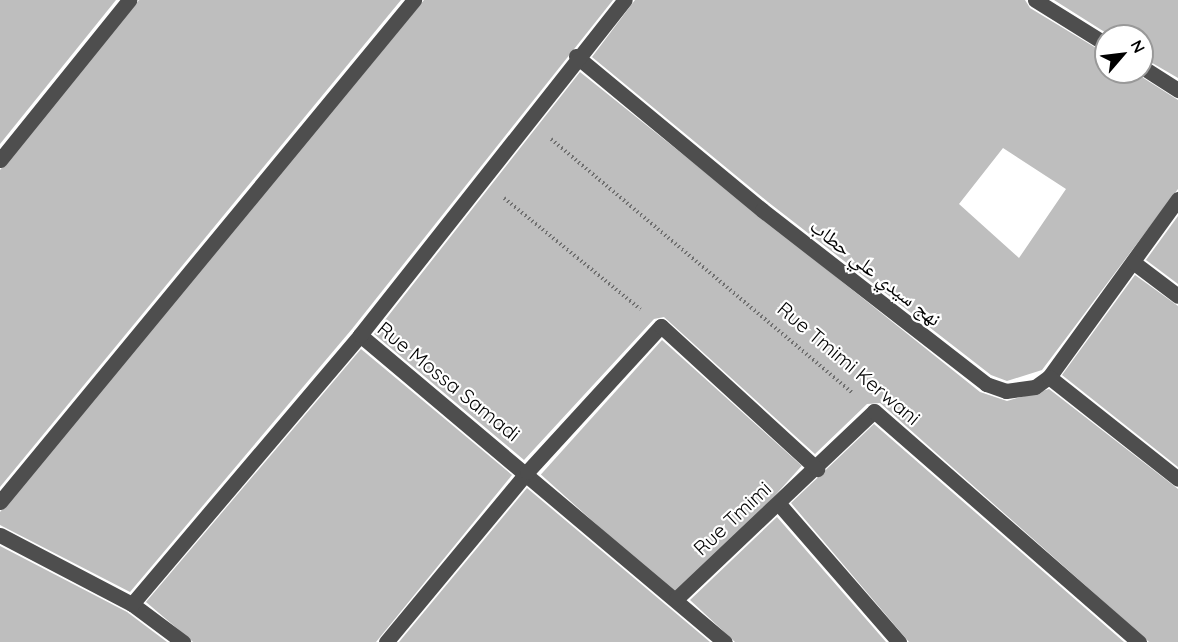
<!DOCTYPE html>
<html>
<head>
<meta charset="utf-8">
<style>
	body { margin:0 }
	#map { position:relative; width:1178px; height:642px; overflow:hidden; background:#fff; font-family:Quicksand,"Noto Naskh Arabic",sans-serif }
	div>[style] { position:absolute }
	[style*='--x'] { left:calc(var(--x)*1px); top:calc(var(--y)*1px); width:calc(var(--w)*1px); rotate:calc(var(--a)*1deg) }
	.building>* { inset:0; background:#bebebe; transform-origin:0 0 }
	.path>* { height:4px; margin-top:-2px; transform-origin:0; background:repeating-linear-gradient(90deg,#707070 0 1.5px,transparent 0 4.5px) }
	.minor>* { height:15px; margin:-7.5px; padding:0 7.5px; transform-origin:7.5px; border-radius:7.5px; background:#4e4e4e }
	span { translate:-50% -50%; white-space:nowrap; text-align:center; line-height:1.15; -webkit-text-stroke:4.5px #fff; paint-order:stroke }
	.street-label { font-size:20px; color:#000 }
	.north { position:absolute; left:1094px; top:24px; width:60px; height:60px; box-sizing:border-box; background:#fff; border:2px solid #999; border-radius:50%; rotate:62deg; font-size:16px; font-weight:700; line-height:24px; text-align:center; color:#000 }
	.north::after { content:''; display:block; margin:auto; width:21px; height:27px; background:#000; clip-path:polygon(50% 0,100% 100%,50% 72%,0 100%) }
</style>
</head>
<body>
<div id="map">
	<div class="building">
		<div style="clip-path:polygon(0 0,116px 0,0 144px)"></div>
		<div style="clip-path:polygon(139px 0,401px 0,0 487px,0 170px)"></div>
		<div style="clip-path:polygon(424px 0,613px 0,352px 329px,130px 592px,0 525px,0 512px)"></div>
		<div style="clip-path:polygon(evenodd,635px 0,1025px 0,1030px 8px,1106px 54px,1106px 72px,1134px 72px,1178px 100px,1178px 189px,1042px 370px,1007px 381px,991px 375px,768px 202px,592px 57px,635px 0,1003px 148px,1066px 189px,1019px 258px,959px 204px,1003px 148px)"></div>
		<div style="clip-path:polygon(1054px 0,1178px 0,1178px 78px,1142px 57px,1142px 36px,1111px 36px)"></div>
		<div style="clip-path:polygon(580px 72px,980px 392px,1007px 401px,1049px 389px,1178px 489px,1178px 642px,1149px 642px,880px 403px,867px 404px,815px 454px,664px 317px,654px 319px,524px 460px,374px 334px)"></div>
		<div style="clip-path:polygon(1178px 216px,1178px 284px,1146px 260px)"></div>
		<div style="clip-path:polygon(1135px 275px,1178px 306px,1178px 467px,1062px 375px)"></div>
		<div style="left:662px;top:340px;width:188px;height:181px;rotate:42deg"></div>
		<div style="clip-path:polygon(361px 349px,512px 475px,376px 642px,193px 642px,146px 602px)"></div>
		<div style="clip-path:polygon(874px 424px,1124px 642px,909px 642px,791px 503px)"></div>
		<div style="clip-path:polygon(527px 488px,710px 642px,399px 642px)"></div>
		<div style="clip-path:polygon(777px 517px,886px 642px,735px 642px,690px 600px)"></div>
		<div style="clip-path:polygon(0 546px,127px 612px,167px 642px,0 642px)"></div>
	</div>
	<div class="path">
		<div style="--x:551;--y:139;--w:395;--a:40.1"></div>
		<div style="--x:504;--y:198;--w:176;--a:39.2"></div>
	</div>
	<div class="minor">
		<div style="--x:1035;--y:0;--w:84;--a:31.8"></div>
		<div style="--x:576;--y:56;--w:241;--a:39.6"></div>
		<div style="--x:762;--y:210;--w:284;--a:37.8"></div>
		<div style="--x:986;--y:384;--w:21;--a:19"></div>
		<div style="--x:1006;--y:391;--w:29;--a:-8"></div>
		<div style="--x:1035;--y:387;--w:17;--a:-36"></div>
		<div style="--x:1049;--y:377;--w:220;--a:-54.1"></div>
		<div style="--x:1142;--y:67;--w:43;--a:32.6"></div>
		<div style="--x:0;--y:160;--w:206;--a:-51.1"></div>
		<div style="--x:1133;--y:262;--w:56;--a:37.1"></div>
		<div style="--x:360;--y:335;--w:477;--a:40.1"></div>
		<div style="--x:1049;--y:377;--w:164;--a:38.3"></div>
		<div style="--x:0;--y:502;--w:651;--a:-50.49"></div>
		<div style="--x:779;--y:504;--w:183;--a:49"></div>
		<div style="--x:0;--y:535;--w:149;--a:27.6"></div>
		<div style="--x:132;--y:604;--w:64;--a:36.7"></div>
		<div style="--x:676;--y:599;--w:273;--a:-43.5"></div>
		<div style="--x:874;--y:411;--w:352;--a:41.1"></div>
		<div style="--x:132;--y:604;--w:353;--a:-49.7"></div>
		<div style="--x:360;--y:335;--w:427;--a:-51.7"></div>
		<div style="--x:386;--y:642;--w:221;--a:-50.3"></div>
		<div style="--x:527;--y:472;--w:198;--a:-47.5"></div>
		<div style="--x:661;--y:326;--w:212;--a:42.5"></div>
	</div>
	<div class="street-label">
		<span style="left:876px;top:272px;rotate:38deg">نهج سيدي علي حطاب</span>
		<span style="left:849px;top:363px;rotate:40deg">Rue Tmimi Kerwani</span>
		<span style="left:449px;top:381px;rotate:39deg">Rue Mossa Samadi</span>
		<span style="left:732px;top:518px;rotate:-43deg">Rue Tmimi</span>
	</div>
	<div class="north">N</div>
</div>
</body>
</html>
